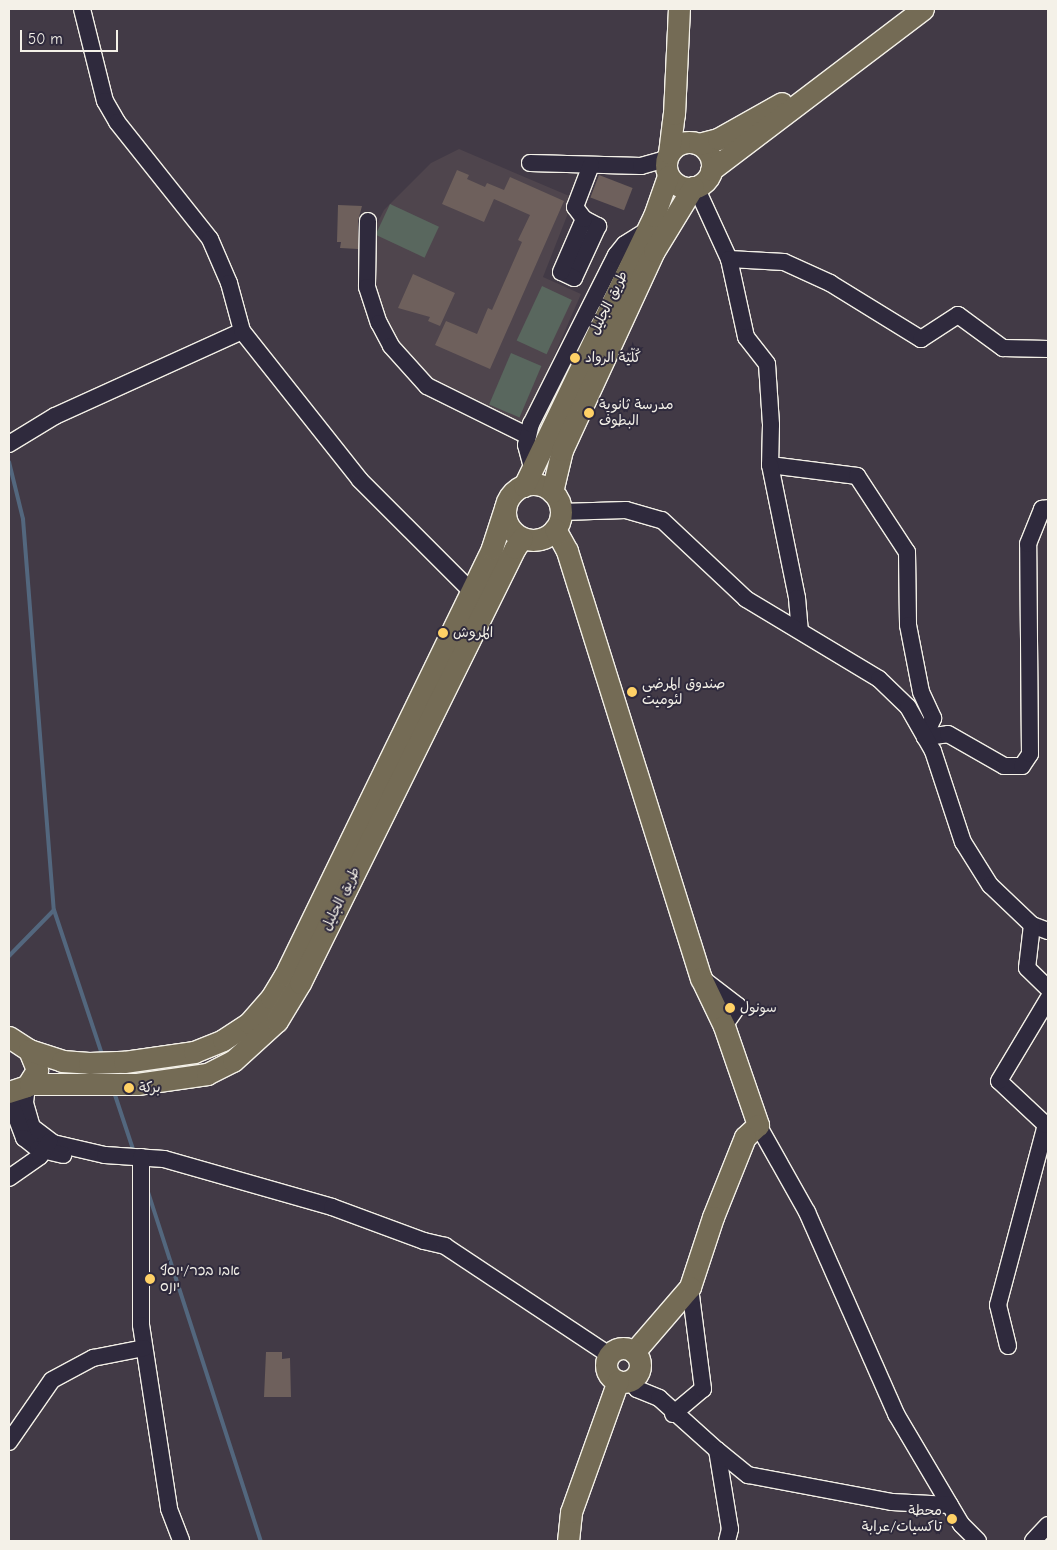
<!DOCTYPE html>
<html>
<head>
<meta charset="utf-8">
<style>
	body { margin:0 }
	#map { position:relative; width:1057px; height:1550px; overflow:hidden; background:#423a46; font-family:"Comic Neue","Playpen Sans Arabic","Playpen Sans Hebrew",sans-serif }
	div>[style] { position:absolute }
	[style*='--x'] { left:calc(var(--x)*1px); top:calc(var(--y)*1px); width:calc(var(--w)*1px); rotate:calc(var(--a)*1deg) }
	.built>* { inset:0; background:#4f454d }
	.green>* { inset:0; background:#59675e; transform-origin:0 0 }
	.stream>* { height:4px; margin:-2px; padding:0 2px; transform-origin:2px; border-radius:2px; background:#53677e }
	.building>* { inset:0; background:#6e605c; transform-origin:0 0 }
	.roads { filter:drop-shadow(1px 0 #f4f1e8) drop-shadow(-1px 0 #f4f1e8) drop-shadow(0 1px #f4f1e8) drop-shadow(0 -1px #f4f1e8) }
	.minor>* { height:16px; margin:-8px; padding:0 8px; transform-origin:8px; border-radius:8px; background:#2f2a3d }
	.major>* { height:21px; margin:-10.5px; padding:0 10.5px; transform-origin:10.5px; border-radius:10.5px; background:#746b55 }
	.major>.ring { margin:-10.5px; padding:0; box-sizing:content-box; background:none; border:21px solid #746b55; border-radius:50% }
	.dots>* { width:14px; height:14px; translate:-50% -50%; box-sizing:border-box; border:2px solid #2f2a3d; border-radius:50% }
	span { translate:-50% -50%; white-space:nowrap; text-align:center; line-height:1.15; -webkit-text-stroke:4px #2f2a3d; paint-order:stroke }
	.street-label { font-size:14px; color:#f4f1e8 }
	.poi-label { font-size:14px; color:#f4f1e8 }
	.left { translate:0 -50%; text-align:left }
	.right { translate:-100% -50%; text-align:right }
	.frame { position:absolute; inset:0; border:10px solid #f4f1e8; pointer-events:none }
	.scale { position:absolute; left:20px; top:30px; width:98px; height:22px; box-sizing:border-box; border:2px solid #f4f1e8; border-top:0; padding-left:6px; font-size:15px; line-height:18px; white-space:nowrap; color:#f4f1e8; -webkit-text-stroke:4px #2f2a3d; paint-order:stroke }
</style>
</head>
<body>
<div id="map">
	<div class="built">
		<div style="clip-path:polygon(459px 149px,574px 198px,543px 277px,581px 294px,523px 427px,418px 372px,389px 328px,375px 294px,372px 233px,384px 210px,431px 163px)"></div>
	</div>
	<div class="green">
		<div style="left:390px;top:204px;width:54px;height:34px;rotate:25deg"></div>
		<div style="left:542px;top:286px;width:33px;height:60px;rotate:25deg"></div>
		<div style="left:511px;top:353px;width:33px;height:56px;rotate:23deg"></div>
	</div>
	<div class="stream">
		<div style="--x:9;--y:462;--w:59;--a:76.2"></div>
		<div style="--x:23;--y:519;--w:392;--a:85.5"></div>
		<div style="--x:54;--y:910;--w:155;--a:71.6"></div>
		<div style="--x:9;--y:956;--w:64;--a:-45.6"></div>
		<div style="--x:114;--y:1092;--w:63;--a:71.6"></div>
		<div style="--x:148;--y:1192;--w:367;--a:72.1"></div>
	</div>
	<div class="building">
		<div style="clip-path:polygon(457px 170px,469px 175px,467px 179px,485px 187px,487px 183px,504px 190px,510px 177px,564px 201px,490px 369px,435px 345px,446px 321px,477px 334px,488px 308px,492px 310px,522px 242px,518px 240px,530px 215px,494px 199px,484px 222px,442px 204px)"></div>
		<div style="left:599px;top:175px;width:36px;height:24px;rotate:21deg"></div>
		<div style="clip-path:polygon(338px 205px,362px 206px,358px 221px,358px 249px,340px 248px,341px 242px,337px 242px)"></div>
		<div style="clip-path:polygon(413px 274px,455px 293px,440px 326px,428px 321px,430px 317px,398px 308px)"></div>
		<div style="clip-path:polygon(266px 1352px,282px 1352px,282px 1359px,290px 1358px,291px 1397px,264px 1397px)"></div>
	</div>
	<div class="roads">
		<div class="minor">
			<div style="--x:82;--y:9;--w:95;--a:76"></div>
			<div style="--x:105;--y:101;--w:24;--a:60"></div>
			<div style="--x:117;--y:122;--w:149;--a:51.5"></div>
			<div style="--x:210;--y:239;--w:48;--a:66.6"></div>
			<div style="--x:229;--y:283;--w:50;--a:74.8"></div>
			<div style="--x:530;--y:163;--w:111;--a:1.5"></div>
			<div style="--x:641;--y:166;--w:26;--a:-16"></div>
			<div style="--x:696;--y:187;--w:79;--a:65.4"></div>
			<div style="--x:729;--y:259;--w:55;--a:3.1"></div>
			<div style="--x:784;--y:262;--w:51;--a:24.5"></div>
			<div style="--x:830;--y:283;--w:107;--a:31.6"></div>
			<div style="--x:921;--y:339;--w:44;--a:-33"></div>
			<div style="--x:958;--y:315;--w:56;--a:36.3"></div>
			<div style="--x:1003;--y:348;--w:45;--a:1.3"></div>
			<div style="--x:584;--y:219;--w:16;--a:27"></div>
			<div style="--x:598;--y:226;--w:57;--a:114.8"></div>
			<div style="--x:574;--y:278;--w:14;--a:-155"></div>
			<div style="--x:561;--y:272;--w:58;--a:-66.5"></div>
			<div style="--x:584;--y:219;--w:15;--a:-127"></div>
			<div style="--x:575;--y:207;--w:45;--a:-69.1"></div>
			<div style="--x:368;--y:221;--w:66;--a:90.9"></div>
			<div style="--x:367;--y:287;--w:38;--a:72"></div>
			<div style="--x:379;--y:323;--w:26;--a:62"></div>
			<div style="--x:391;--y:346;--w:54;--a:48"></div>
			<div style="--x:427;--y:386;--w:110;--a:26.3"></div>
			<div style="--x:729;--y:259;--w:80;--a:77.7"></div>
			<div style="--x:746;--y:337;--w:34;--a:52"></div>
			<div style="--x:767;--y:364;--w:61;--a:86.2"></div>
			<div style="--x:771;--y:425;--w:40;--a:91.4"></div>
			<div style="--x:770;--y:465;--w:88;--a:7.2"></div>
			<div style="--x:857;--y:476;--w:91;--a:56.7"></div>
			<div style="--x:907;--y:552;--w:73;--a:89.2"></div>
			<div style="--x:908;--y:625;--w:68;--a:79"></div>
			<div style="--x:921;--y:692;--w:29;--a:65"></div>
			<div style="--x:933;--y:718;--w:21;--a:113"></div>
			<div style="--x:925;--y:737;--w:23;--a:-7"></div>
			<div style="--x:948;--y:734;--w:64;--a:29.7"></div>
			<div style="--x:1004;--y:766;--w:18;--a:0"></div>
			<div style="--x:1022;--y:766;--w:14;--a:-56"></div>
			<div style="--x:1030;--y:754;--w:210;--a:-90.5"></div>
			<div style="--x:1028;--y:544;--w:38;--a:-68"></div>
			<div style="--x:1042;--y:509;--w:6;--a:-9"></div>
			<div style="--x:9;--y:444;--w:54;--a:-31.3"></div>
			<div style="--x:55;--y:416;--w:205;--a:-24.4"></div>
			<div style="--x:242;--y:331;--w:190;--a:51.6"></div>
			<div style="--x:360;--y:480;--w:157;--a:45"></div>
			<div style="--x:770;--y:465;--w:136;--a:78.5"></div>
			<div style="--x:797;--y:598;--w:32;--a:85"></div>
			<div style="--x:533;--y:471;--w:27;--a:-105"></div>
			<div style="--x:526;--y:445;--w:22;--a:-77"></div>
			<div style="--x:531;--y:424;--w:189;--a:-63.3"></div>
			<div style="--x:616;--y:255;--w:14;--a:-51"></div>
			<div style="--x:625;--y:244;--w:25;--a:-32"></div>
			<div style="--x:561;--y:512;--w:65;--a:-1.8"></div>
			<div style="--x:626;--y:510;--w:37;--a:16"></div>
			<div style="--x:662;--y:520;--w:115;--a:43.2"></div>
			<div style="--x:746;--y:599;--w:155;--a:31"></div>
			<div style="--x:879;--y:679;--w:40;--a:44"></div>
			<div style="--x:908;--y:707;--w:51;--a:60.4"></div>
			<div style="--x:933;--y:751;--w:96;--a:71.8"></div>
			<div style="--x:963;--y:842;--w:51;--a:57.9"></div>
			<div style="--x:990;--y:885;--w:58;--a:43.6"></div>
			<div style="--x:1032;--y:925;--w:17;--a:21"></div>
			<div style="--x:1032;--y:925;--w:43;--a:96.6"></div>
			<div style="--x:1027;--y:968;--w:29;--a:44"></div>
			<div style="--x:703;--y:979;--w:44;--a:37.6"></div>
			<div style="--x:738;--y:1006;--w:24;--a:125"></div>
			<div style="--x:27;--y:1086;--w:17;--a:97"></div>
			<div style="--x:25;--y:1103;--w:25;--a:74"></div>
			<div style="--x:32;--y:1127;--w:26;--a:37"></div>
			<div style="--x:53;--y:1143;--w:53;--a:13"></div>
			<div style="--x:105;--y:1155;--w:59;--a:3.9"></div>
			<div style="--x:164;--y:1159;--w:175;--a:15.9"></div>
			<div style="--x:332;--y:1207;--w:98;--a:20.3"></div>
			<div style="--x:424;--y:1241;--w:22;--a:13"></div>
			<div style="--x:445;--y:1246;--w:197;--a:33.6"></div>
			<div style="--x:9;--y:1098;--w:43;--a:69.4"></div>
			<div style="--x:24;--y:1138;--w:18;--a:38"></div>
			<div style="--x:38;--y:1149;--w:26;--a:13"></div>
			<div style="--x:758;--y:1125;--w:100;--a:60.6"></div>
			<div style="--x:807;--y:1212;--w:221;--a:66.2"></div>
			<div style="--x:896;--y:1414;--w:128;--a:59.4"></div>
			<div style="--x:961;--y:1524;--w:24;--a:45"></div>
			<div style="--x:141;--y:1157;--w:168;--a:90"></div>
			<div style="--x:141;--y:1325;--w:186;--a:81.3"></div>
			<div style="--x:169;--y:1509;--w:34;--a:69"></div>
			<div style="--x:9;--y:1178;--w:38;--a:-35"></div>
			<div style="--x:40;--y:1156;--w:17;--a:-57"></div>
			<div style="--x:1008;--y:1346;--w:42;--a:-103.7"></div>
			<div style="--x:998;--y:1305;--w:186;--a:-75.1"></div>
			<div style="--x:1046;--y:1125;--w:64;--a:-136.9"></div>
			<div style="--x:999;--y:1081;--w:96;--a:-59.1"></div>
			<div style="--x:629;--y:1380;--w:12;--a:48"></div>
			<div style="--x:637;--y:1389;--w:24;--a:22"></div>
			<div style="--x:659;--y:1398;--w:78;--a:41.9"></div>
			<div style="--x:717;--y:1450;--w:80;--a:80.7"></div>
			<div style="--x:730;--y:1529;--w:12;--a:104"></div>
			<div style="--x:673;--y:1414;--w:39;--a:-40"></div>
			<div style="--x:703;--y:1389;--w:103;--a:-97.3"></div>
			<div style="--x:9;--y:1442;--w:75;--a:-55.3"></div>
			<div style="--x:52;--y:1380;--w:47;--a:-28.2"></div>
			<div style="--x:93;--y:1358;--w:52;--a:-11.1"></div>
			<div style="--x:717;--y:1450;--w:40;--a:39"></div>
			<div style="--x:748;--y:1475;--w:147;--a:10.6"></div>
			<div style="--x:892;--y:1502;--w:58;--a:3"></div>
			<div style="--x:1033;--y:1541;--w:22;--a:-47"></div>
		</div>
		<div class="major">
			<div class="ring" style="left:666px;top:142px;width:25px;height:25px"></div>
			<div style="--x:699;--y:144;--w:20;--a:-15"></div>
			<div style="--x:718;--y:139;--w:73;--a:-29.4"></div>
			<div style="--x:669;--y:153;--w:39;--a:-83"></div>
			<div style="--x:674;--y:114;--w:105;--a:-87.3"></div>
			<div style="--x:711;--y:170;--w:266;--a:-37.2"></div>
			<div class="ring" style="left:505px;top:484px;width:35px;height:35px"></div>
			<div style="--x:524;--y:486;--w:300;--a:-64.3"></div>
			<div style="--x:654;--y:216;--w:42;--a:-70.7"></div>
			<div style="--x:552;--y:492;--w:43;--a:-76.6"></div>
			<div style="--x:562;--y:450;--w:219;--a:-65.2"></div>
			<div style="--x:654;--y:251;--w:75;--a:-58.6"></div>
			<div style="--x:555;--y:529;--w:25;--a:61"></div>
			<div style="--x:567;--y:551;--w:448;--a:72.6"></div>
			<div style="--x:701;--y:978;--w:53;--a:64.4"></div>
			<div style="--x:724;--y:1026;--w:105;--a:71"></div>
			<div style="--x:758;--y:1125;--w:18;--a:137"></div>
			<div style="--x:745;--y:1137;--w:86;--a:111.8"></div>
			<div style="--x:713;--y:1217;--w:74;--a:108.2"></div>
			<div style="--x:690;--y:1287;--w:86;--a:130.7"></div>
			<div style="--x:9;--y:1037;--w:24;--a:33"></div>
			<div style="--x:29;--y:1050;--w:22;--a:68"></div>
			<div style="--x:37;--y:1070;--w:19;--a:122"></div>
			<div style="--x:27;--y:1086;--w:19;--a:162"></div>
			<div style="--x:29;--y:1050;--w:35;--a:18"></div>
			<div style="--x:62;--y:1061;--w:27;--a:4"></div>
			<div style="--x:89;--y:1063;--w:35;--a:-2"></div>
			<div style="--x:124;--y:1062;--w:71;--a:-8.1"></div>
			<div style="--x:194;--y:1052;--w:31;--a:-22"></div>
			<div style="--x:223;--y:1040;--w:31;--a:-33"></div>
			<div style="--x:249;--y:1023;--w:33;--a:-49"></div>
			<div style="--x:271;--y:998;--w:27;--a:-59"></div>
			<div style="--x:285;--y:975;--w:475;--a:-64.1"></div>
			<div style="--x:492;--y:548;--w:42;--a:-72"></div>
			<div style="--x:30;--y:1084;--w:107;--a:0"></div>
			<div style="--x:137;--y:1084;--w:71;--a:-8.1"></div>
			<div style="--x:207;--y:1074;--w:29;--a:-27"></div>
			<div style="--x:233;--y:1061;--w:59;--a:-42.3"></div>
			<div style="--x:277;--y:1021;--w:44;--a:-58.8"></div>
			<div style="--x:300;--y:983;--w:485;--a:-63.7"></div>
			<div style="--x:515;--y:548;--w:12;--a:-55"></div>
			<div class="ring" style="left:606px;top:1348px;width:13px;height:13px"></div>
			<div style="--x:568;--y:1541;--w:29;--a:-84"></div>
			<div style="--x:571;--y:1512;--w:139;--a:-70.3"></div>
		</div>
	</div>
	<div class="dots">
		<div style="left:575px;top:358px;background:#ffd166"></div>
		<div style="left:589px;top:413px;background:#ffd166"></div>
		<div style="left:443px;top:633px;background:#ffd166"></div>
		<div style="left:632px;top:692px;background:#ffd166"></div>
		<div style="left:730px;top:1008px;background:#ffd166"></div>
		<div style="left:129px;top:1088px;background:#ffd166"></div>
		<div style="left:150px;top:1279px;background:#ffd166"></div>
		<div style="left:952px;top:1519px;background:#ffd166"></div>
	</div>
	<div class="street-label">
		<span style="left:609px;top:303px;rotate:-64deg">طريق الجليل</span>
		<span style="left:341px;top:899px;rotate:-64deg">طريق الجليل</span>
	</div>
	<div class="poi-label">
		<span class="left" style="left:585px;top:358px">كُلّيّة الرواد</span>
		<span class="left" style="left:599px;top:413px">مدرسة ثانوية<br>البطوف</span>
		<span class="left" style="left:453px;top:633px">المروش</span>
		<span class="left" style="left:642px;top:692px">صندوق المرضى<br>لئوميت</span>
		<span class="left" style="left:740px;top:1008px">سونول</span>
		<span class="left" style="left:139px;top:1088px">بركة</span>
		<span class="left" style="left:160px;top:1279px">אבו בכר/יוסף<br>יונס</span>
		<span class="right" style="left:942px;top:1519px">محطة<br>تاكسيات/عرابة</span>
	</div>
	<div class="frame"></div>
	<div class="scale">50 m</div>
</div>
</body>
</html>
